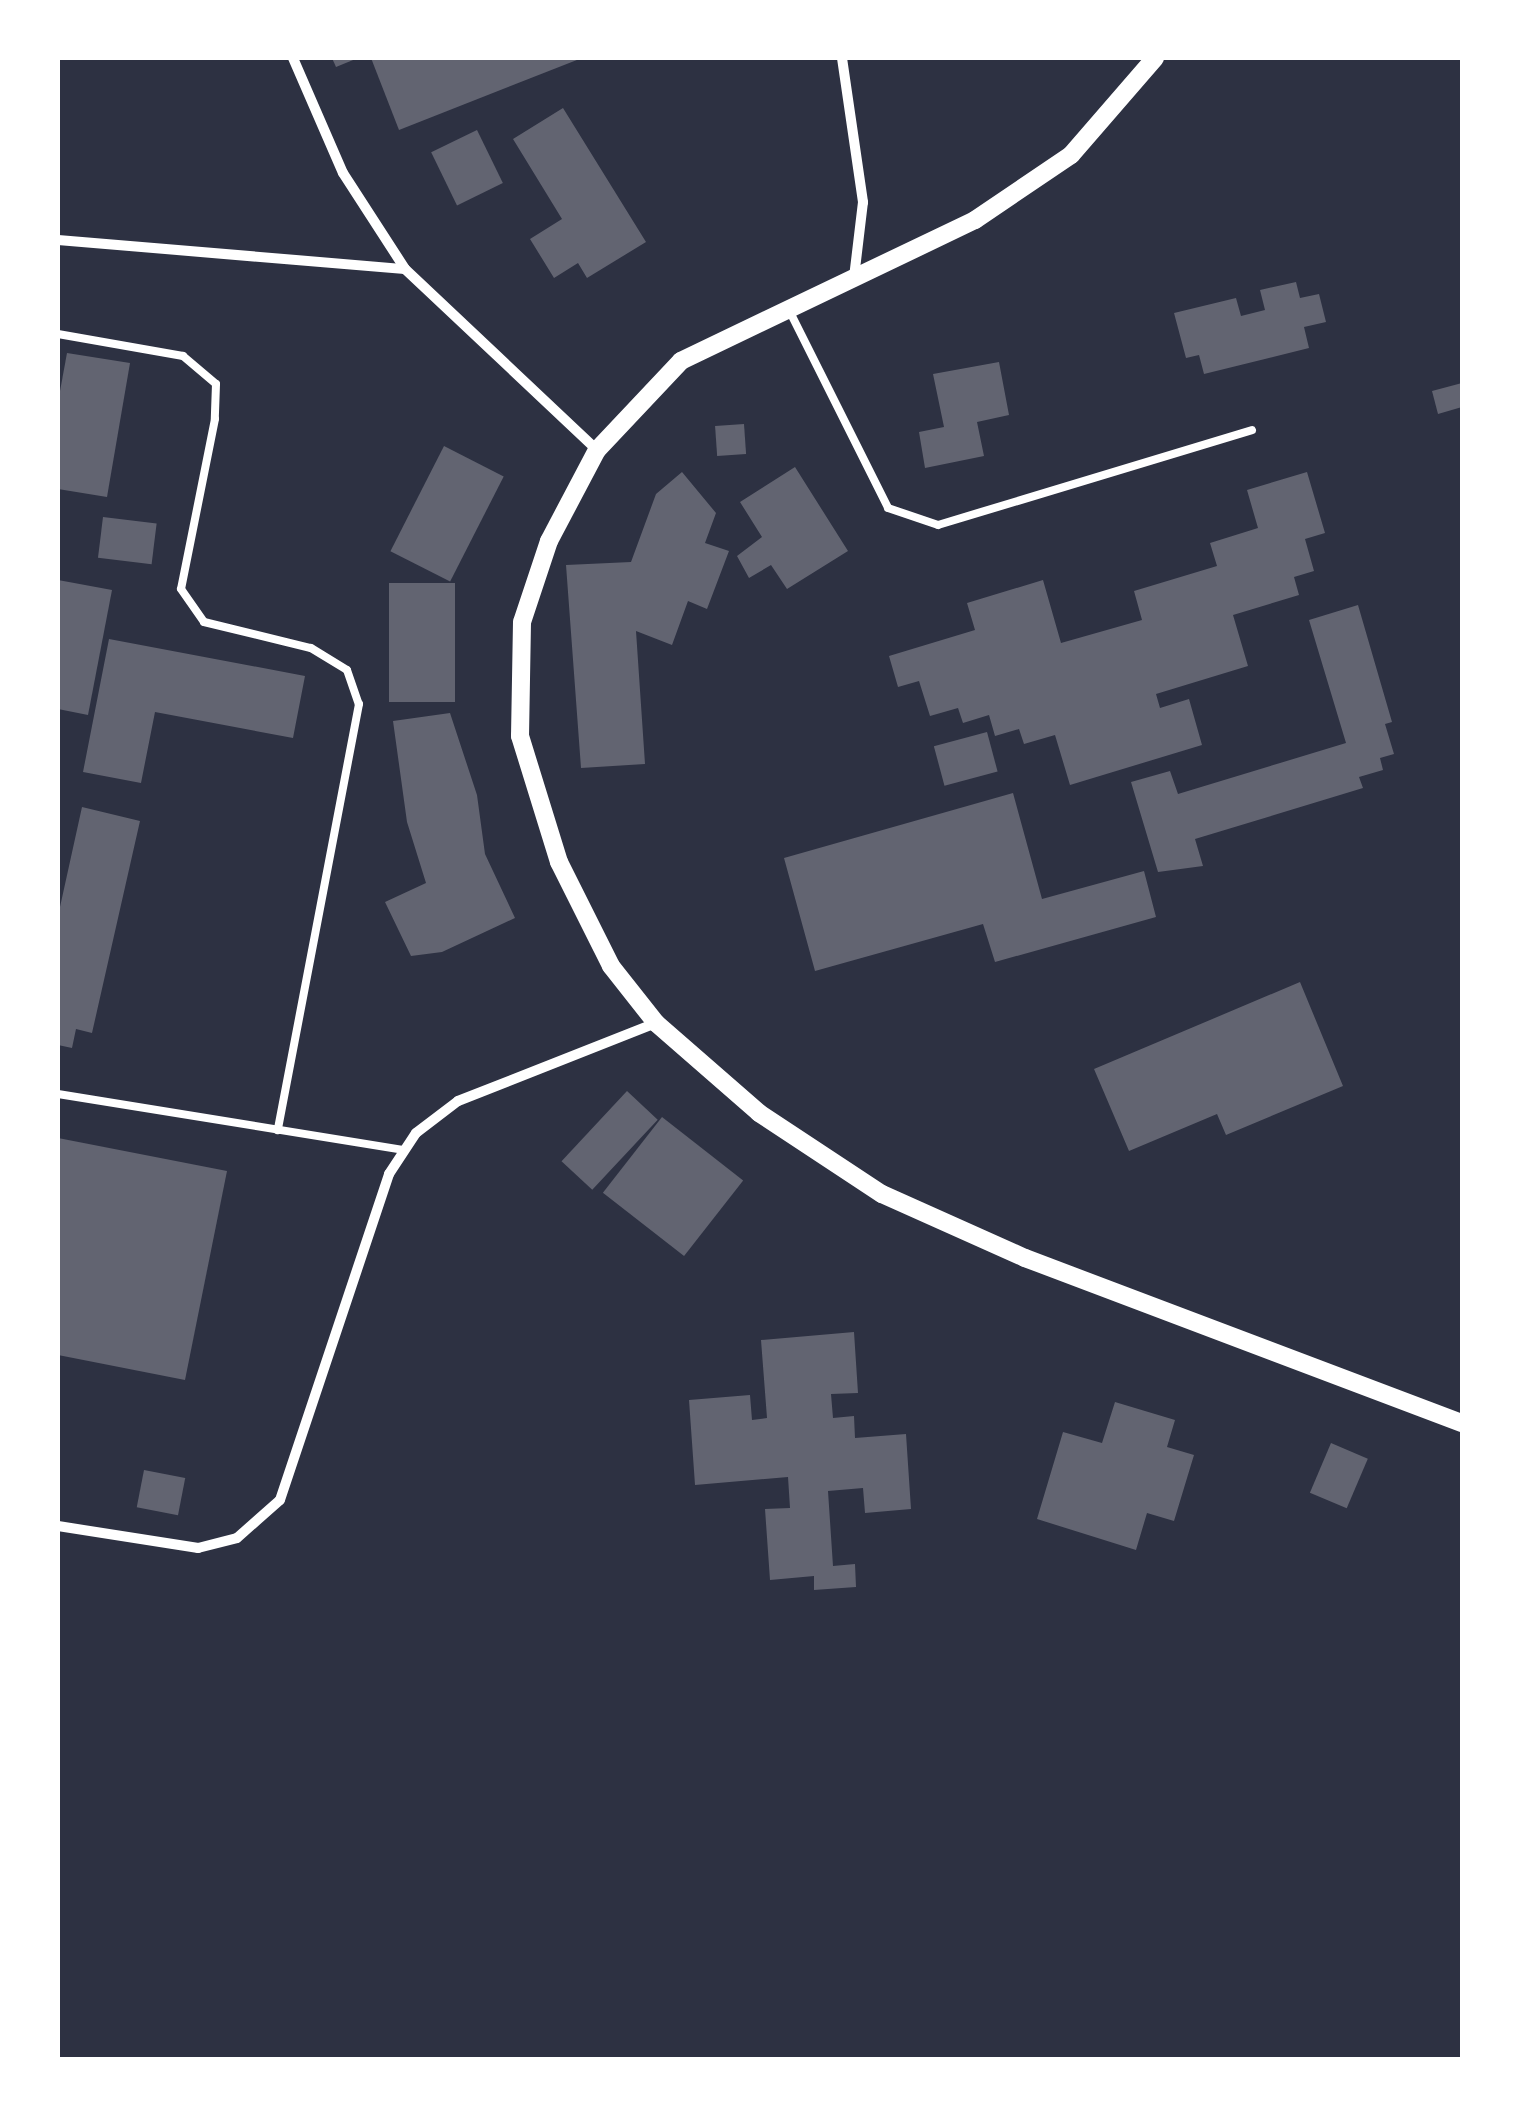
<!DOCTYPE html>
<html>
<head>
<meta charset="utf-8">
<style>
	body { margin:0 }
	#map { position:relative; width:1520px; height:2117px; overflow:hidden; background:#2d3142; font-family:"Playfair Display",serif }
	div>[style] { position:absolute }
	[style*='--x'] { left:calc(var(--x)*1px); top:calc(var(--y)*1px); width:calc(var(--w)*1px); rotate:calc(var(--a)*1deg) }
	.building>* { inset:0; background:#626471; transform-origin:0 0 }
	.service>* { height:8px; margin:-4px; padding:0 4px; transform-origin:4px; border-radius:4px; background:#fff }
	.minor>* { height:10px; margin:-5px; padding:0 5px; transform-origin:5px; border-radius:5px; background:#fff }
	.tertiary>* { height:18px; margin:-9px; padding:0 9px; transform-origin:9px; border-radius:9px; background:#fff }
	span { translate:-50% -50%; white-space:nowrap; text-align:center; line-height:1.15; -webkit-text-stroke:9px #fff; paint-order:stroke }
	.frame { position:absolute; inset:0; border:60px solid #fff; pointer-events:none }
</style>
</head>
<body>
<div id="map">
	<div class="building">
		<div style="clip-path:polygon(332px 58px,358px 58px,336px 67px)"></div>
		<div style="clip-path:polygon(371px 58px,582px 58px,399px 130px)"></div>
		<div style="clip-path:polygon(563px 108px,646px 242px,587px 278px,578px 263px,554px 278px,530px 239px,562px 219px,513px 139px)"></div>
		<div style="left:477px;top:130px;width:59px;height:51px;rotate:64deg"></div>
		<div style="clip-path:polygon(1296px 282px,1300px 298px,1319px 294px,1326px 322px,1304px 327px,1309px 348px,1204px 374px,1199px 355px,1186px 358px,1174px 313px,1236px 298px,1241px 316px,1265px 310px,1260px 290px)"></div>
		<div style="clip-path:polygon(67px 353px,130px 363px,107px 497px,58px 489px,58px 402px)"></div>
		<div style="clip-path:polygon(999px 362px,1009px 415px,977px 422px,984px 456px,925px 468px,919px 432px,944px 427px,933px 374px)"></div>
		<div style="clip-path:polygon(1462px 383px,1462px 407px,1438px 414px,1432px 391px)"></div>
		<div style="left:744px;top:424px;width:30px;height:29px;rotate:86deg"></div>
		<div style="left:444px;top:446px;width:67px;height:118px;rotate:27deg"></div>
		<div style="clip-path:polygon(795px 467px,848px 551px,787px 589px,771px 565px,749px 578px,737px 556px,762px 537px,740px 502px)"></div>
		<div style="clip-path:polygon(682px 472px,716px 513px,705px 543px,729px 551px,707px 609px,688px 601px,672px 645px,636px 631px,645px 764px,581px 768px,566px 565px,631px 562px,656px 494px)"></div>
		<div style="clip-path:polygon(1307px 472px,1325px 533px,1305px 539px,1314px 571px,1294px 577px,1299px 595px,1233px 615px,1248px 666px,1156px 694px,1160px 708px,1189px 699px,1202px 745px,1070px 785px,1055px 735px,1024px 744px,1019px 729px,995px 736px,989px 715px,963px 723px,958px 708px,930px 716px,919px 681px,898px 687px,889px 656px,975px 630px,967px 603px,1043px 580px,1061px 643px,1142px 620px,1134px 591px,1217px 566px,1210px 543px,1258px 528px,1247px 490px)"></div>
		<div style="left:103px;top:517px;width:54px;height:41px;rotate:7deg"></div>
		<div style="clip-path:polygon(58px 580px,112px 590px,88px 715px,58px 709px)"></div>
		<div style="left:389px;top:583px;width:66px;height:119px"></div>
		<div style="clip-path:polygon(1358px 605px,1392px 722px,1385px 724px,1394px 754px,1380px 758px,1383px 770px,1359px 777px,1363px 788px,1195px 839px,1203px 866px,1158px 872px,1131px 782px,1170px 771px,1178px 794px,1346px 743px,1309px 620px)"></div>
		<div style="clip-path:polygon(109px 639px,305px 676px,293px 738px,155px 712px,141px 783px,83px 772px)"></div>
		<div style="clip-path:polygon(450px 713px,477px 795px,485px 854px,515px 918px,442px 952px,411px 956px,385px 902px,426px 883px,407px 822px,393px 721px)"></div>
		<div style="left:987px;top:732px;width:41px;height:55px;rotate:75deg"></div>
		<div style="clip-path:polygon(1013px 793px,1042px 899px,1144px 871px,1156px 917px,995px 962px,983px 924px,815px 971px,784px 858px)"></div>
		<div style="clip-path:polygon(82px 807px,140px 821px,92px 1033px,76px 1029px,72px 1048px,58px 1045px,58px 916px)"></div>
		<div style="clip-path:polygon(1300px 982px,1343px 1086px,1226px 1135px,1217px 1114px,1129px 1151px,1094px 1069px)"></div>
		<div style="left:627px;top:1091px;width:42px;height:96px;rotate:43deg"></div>
		<div style="left:662px;top:1117px;width:103px;height:96px;rotate:38deg"></div>
		<div style="clip-path:polygon(58px 1138px,227px 1171px,185px 1380px,58px 1355px)"></div>
		<div style="clip-path:polygon(854px 1332px,858px 1393px,831px 1394px,833px 1418px,854px 1416px,855px 1438px,906px 1434px,911px 1509px,865px 1513px,863px 1488px,828px 1491px,833px 1566px,855px 1564px,856px 1587px,814px 1590px,814px 1576px,770px 1580px,765px 1509px,790px 1508px,788px 1477px,695px 1485px,689px 1400px,750px 1395px,752px 1420px,767px 1418px,761px 1340px)"></div>
		<div style="clip-path:polygon(1115px 1402px,1175px 1420px,1167px 1447px,1194px 1455px,1174px 1521px,1147px 1513px,1136px 1550px,1037px 1519px,1063px 1432px,1102px 1443px)"></div>
		<div style="left:1331px;top:1443px;width:40px;height:54px;rotate:23deg"></div>
		<div style="left:144px;top:1470px;width:42px;height:38px;rotate:11deg"></div>
	</div>
	<div class="service">
		<div style="--x:790;--y:312;--w:219;--a:63.4"></div>
		<div style="--x:888;--y:508;--w:53;--a:18.8"></div>
		<div style="--x:938;--y:525;--w:328;--a:-16.8"></div>
		<div style="--x:58;--y:334;--w:127;--a:10"></div>
		<div style="--x:183;--y:356;--w:43;--a:40.3"></div>
		<div style="--x:216;--y:384;--w:35;--a:92"></div>
		<div style="--x:215;--y:419;--w:173;--a:101.3"></div>
		<div style="--x:181;--y:589;--w:40;--a:55.1"></div>
		<div style="--x:204;--y:622;--w:110;--a:13.7"></div>
		<div style="--x:311;--y:648;--w:42;--a:31.4"></div>
		<div style="--x:347;--y:670;--w:36;--a:71"></div>
		<div style="--x:359;--y:704;--w:434;--a:100.8"></div>
		<div style="--x:58;--y:1094;--w:351;--a:9.2"></div>
	</div>
	<div class="minor">
		<div style="--x:293;--y:58;--w:125;--a:66.5"></div>
		<div style="--x:343;--y:173;--w:114;--a:57.1"></div>
		<div style="--x:405;--y:269;--w:264;--a:43.3"></div>
		<div style="--x:842;--y:58;--w:146;--a:81.7"></div>
		<div style="--x:863;--y:202;--w:76;--a:96.8"></div>
		<div style="--x:58;--y:240;--w:348;--a:4.8"></div>
		<div style="--x:58;--y:1526;--w:142;--a:8.9"></div>
		<div style="--x:198;--y:1548;--w:40;--a:-14.4"></div>
		<div style="--x:237;--y:1538;--w:57;--a:-41.5"></div>
		<div style="--x:280;--y:1500;--w:344;--a:-71.5"></div>
		<div style="--x:389;--y:1174;--w:49;--a:-56.6"></div>
		<div style="--x:416;--y:1133;--w:53;--a:-37.3"></div>
		<div style="--x:458;--y:1101;--w:213;--a:-21.5"></div>
	</div>
	<div class="tertiary">
		<div style="--x:1155;--y:58;--w:128;--a:130.9"></div>
		<div style="--x:1071;--y:155;--w:116;--a:145.9"></div>
		<div style="--x:975;--y:220;--w:326;--a:154.4"></div>
		<div style="--x:681;--y:361;--w:122;--a:133.3"></div>
		<div style="--x:597;--y:450;--w:103;--a:117.8"></div>
		<div style="--x:549;--y:541;--w:85;--a:108.4"></div>
		<div style="--x:522;--y:622;--w:114;--a:91"></div>
		<div style="--x:520;--y:736;--w:132;--a:72.8"></div>
		<div style="--x:559;--y:862;--w:116;--a:63.4"></div>
		<div style="--x:611;--y:966;--w:73;--a:51.7"></div>
		<div style="--x:656;--y:1023;--w:137;--a:41.1"></div>
		<div style="--x:759;--y:1113;--w:147;--a:33.4"></div>
		<div style="--x:882;--y:1194;--w:157;--a:24.1"></div>
		<div style="--x:1025;--y:1258;--w:467;--a:20.7"></div>
	</div>
	<div class="frame"></div>
</div>
</body>
</html>
